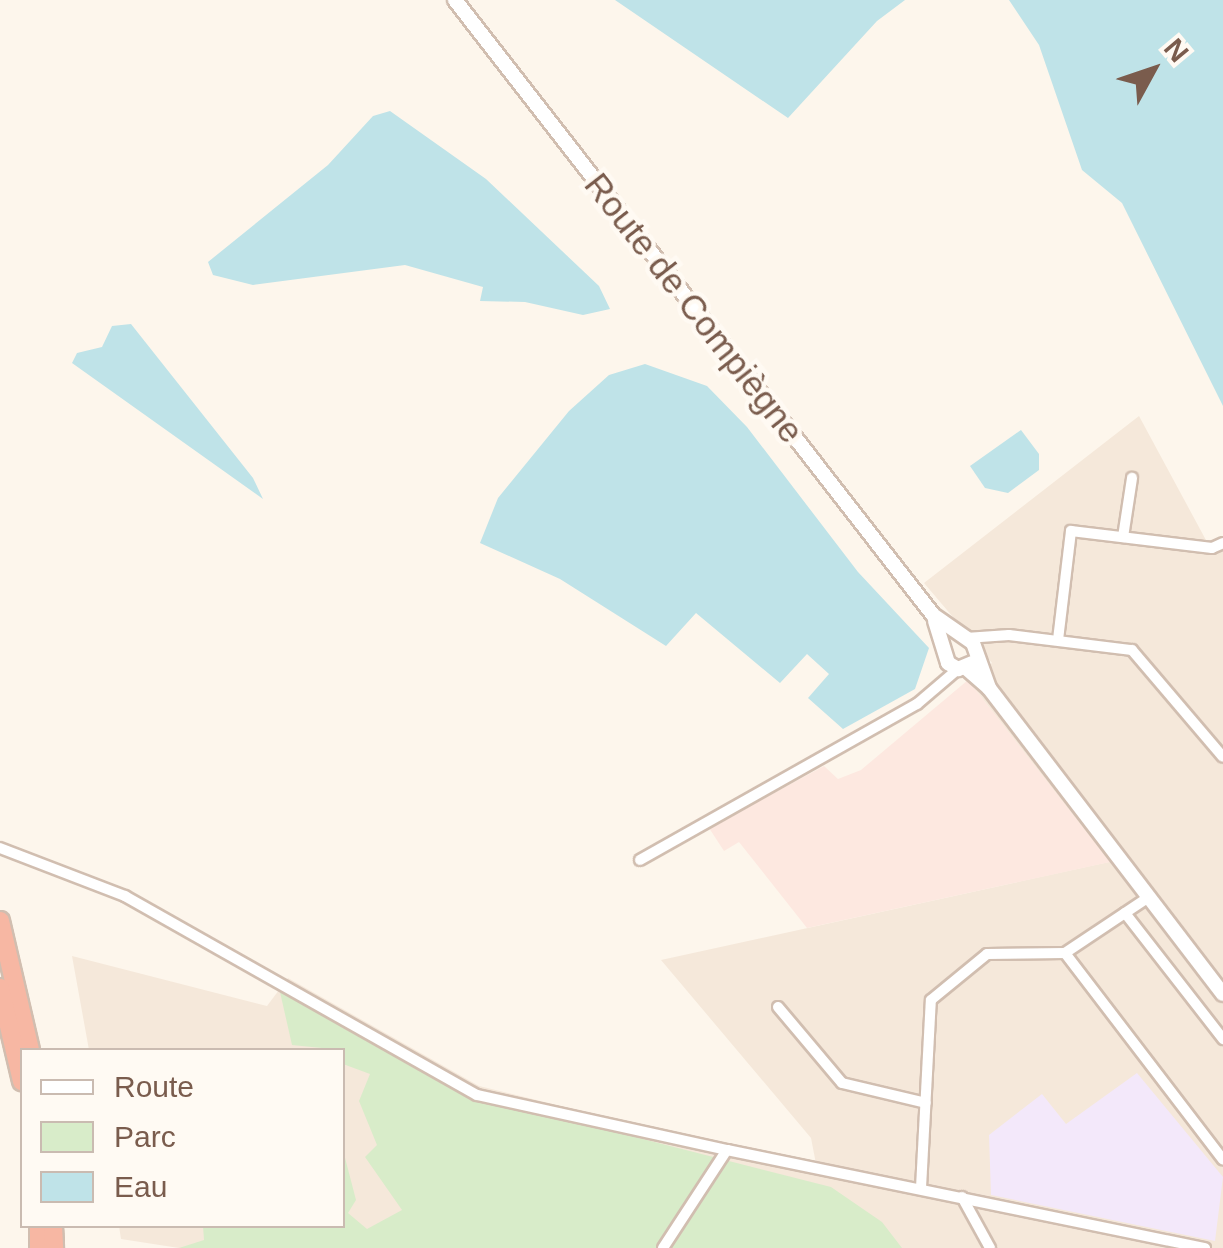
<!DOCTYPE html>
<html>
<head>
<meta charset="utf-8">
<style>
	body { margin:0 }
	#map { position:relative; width:1223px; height:1248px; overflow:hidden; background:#fdf6ec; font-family:Helvetica,sans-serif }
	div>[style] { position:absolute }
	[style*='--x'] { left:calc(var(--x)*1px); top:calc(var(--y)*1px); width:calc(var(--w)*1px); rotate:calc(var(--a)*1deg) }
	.residential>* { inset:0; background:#f5e8da }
	.commercial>* { inset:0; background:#fde8e0 }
	.education>* { inset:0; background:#f3e8fa }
	.green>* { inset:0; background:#d8ecc9 }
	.water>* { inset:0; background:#bfe3e8 }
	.roads { filter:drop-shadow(2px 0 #d1beb0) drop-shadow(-2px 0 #d1beb0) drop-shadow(0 2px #d1beb0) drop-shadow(0 -2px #d1beb0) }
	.street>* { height:10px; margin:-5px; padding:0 5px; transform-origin:5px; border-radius:5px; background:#fff }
	.secondary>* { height:14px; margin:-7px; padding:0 7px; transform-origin:7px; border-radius:7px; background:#fff }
	.highway>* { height:18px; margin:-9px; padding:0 9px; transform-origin:9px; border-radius:9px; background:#f7b7a3 }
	span { translate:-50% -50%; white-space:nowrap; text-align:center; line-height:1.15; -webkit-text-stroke:9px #fffaf3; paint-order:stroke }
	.street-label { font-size:35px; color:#7a5c4d }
	.legend { position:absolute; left:20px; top:1048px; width:325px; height:180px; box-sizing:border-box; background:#fffaf3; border:2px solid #cabbb1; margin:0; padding:12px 18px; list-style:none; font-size:30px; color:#7a5c4d }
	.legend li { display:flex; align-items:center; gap:20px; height:50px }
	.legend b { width:50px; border:2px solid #cabbb1 }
	.north { position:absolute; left:1103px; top:20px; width:100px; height:100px; -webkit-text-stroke:8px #fffaf3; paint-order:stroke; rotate:50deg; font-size:28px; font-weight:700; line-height:40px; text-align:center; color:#7a5c4d }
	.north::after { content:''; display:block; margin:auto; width:35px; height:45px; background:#7a5c4d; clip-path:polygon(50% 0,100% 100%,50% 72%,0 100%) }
</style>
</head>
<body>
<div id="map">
	<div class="residential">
		<div style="clip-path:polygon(1139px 416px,1207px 542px,1223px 547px,1223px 1248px,179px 1248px,121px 1239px,119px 1226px,342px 1226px,342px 1050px,89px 1050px,72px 956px,267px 1006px,288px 978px,479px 1086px,817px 1169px,811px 1138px,661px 960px,1109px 862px,968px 680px,992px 663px,924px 583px)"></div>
	</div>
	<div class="commercial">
		<div style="clip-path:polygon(968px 680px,1110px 862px,807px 928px,739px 842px,724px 851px,709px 828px,824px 766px,838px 779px,861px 770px)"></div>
	</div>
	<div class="education">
		<div style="clip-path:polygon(1137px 1073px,1223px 1177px,1215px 1241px,991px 1195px,989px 1135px,1042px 1094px,1066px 1124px)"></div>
	</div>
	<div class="green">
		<div style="clip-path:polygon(280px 992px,463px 1093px,831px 1187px,882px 1222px,902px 1248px,179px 1248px,204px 1240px,203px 1226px,342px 1226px,343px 1150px,356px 1200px,348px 1213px,367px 1229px,402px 1210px,365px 1157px,377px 1145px,359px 1101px,370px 1074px,343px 1064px,342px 1050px,292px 1045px)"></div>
	</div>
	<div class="water">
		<div style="clip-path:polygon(615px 0,905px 0,877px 21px,788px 118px)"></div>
		<div style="clip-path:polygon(1009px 0,1223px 0,1223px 406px,1122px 203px,1082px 170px,1039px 45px)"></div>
		<div style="clip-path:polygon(390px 111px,486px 179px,599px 286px,610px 309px,583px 315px,525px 302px,480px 301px,483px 287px,405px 265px,253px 285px,213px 275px,208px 262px,328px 165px,373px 116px)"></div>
		<div style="clip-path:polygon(131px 324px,253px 478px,263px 499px,72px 363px,77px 353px,102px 347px,112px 326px)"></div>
		<div style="clip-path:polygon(645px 364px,707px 386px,747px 427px,858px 572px,929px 648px,915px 689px,843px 729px,808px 698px,829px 674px,807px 654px,780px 683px,696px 613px,666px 646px,560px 579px,480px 543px,498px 498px,569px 411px,609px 375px)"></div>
		<div style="clip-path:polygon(1021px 430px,1039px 454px,1039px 470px,1008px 493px,985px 488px,970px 466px)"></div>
	</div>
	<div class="roads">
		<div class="street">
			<div style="--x:1123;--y:537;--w:60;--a:-81.3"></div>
			<div style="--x:966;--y:638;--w:43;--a:-4"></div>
			<div style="--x:1009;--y:635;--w:124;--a:7"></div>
			<div style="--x:1132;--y:650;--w:140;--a:49.6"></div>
			<div style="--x:1058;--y:640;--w:110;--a:-83.2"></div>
			<div style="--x:1071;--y:531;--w:142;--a:6.9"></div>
			<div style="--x:1212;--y:548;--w:12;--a:-24"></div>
			<div style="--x:0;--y:848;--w:134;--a:21"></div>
			<div style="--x:125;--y:896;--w:404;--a:29.5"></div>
			<div style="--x:477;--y:1095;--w:256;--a:12.4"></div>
			<div style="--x:640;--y:860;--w:318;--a:-29.4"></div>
			<div style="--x:917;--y:704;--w:54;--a:-40.5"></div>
			<div style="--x:1125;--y:913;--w:160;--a:52.1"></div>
			<div style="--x:1065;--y:953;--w:260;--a:52.6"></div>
			<div style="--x:778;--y:1007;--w:99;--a:49.9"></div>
			<div style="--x:842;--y:1083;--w:86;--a:13.4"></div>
			<div style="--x:921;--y:1188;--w:188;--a:-87"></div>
			<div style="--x:931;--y:1000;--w:72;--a:-39.4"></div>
			<div style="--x:987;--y:954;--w:78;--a:-0.7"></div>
			<div style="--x:1065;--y:953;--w:101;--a:-33.7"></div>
			<div style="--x:962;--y:1197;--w:58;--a:61.2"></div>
			<div style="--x:663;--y:1248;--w:117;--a:-56.9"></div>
			<div style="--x:727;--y:1150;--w:488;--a:11.6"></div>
		</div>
		<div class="secondary">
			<div style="--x:455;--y:0;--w:779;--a:52.14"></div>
			<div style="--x:933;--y:615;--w:49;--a:35"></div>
			<div style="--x:973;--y:643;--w:48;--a:70.4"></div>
			<div style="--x:935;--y:621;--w:44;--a:72.8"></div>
			<div style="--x:948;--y:663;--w:12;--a:31"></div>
			<div style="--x:958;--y:669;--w:15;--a:-23"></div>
			<div style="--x:966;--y:668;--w:30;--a:41"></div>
			<div style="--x:989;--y:688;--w:385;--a:52.6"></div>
		</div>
		<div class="highway">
			<div style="--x:0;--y:921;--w:132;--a:76.9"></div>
			<div style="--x:0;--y:988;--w:96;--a:76.7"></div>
			<div style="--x:39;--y:1226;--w:22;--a:90"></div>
			<div style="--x:53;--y:1226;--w:22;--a:87"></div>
		</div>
	</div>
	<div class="street-label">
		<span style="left:694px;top:308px;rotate:52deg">Route de Compiègne</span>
	</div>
	<ul class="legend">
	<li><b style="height:12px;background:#fff"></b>Route</li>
	<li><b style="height:28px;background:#d8ecc9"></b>Parc</li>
	<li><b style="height:28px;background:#bfe3e8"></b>Eau</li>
	</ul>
	<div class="north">N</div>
</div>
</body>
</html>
